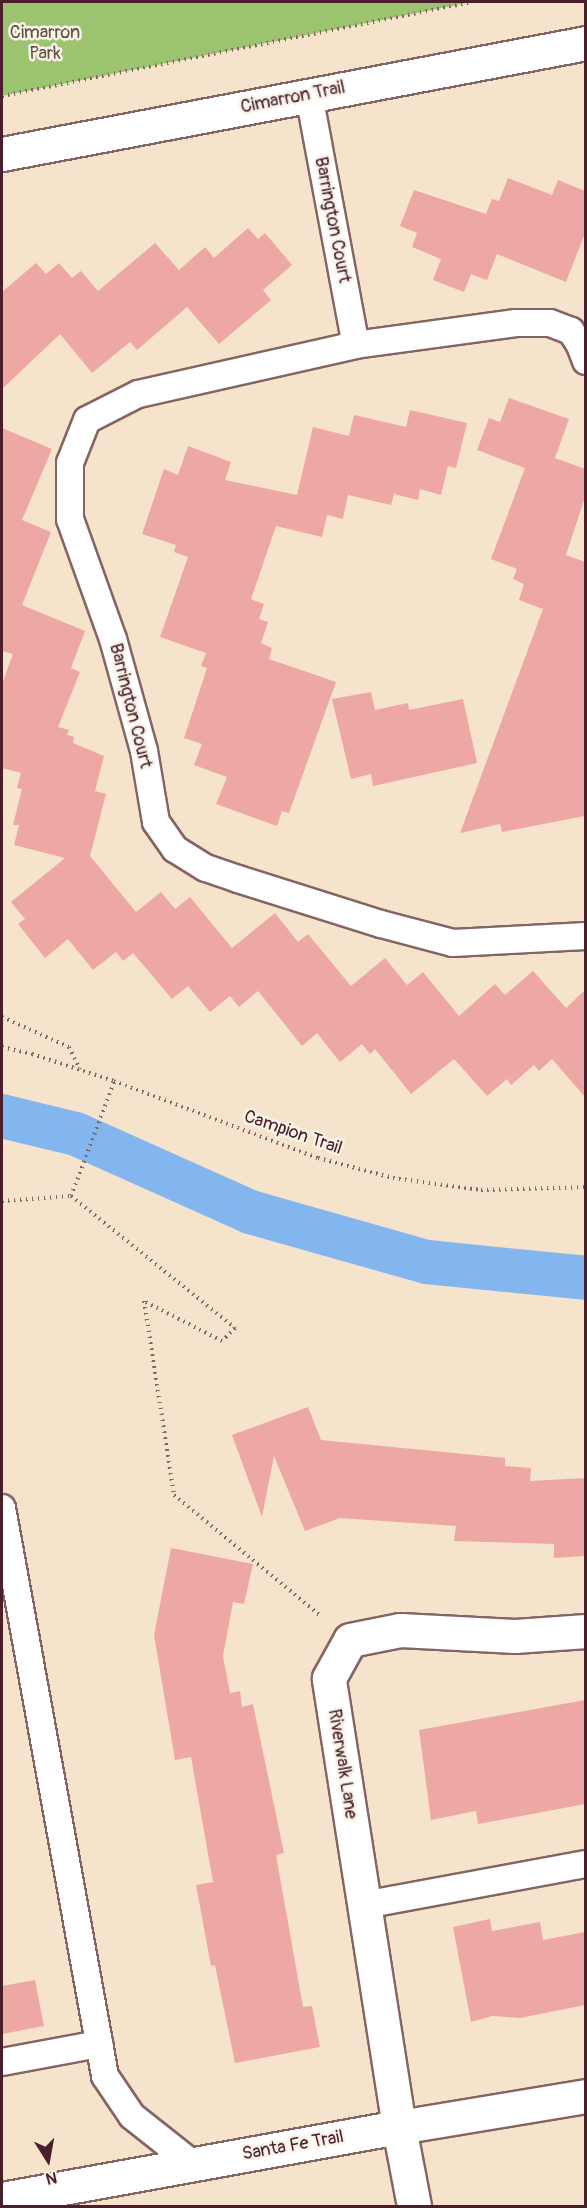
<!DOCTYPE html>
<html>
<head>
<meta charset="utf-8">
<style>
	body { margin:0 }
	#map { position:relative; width:587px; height:2208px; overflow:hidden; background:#f5e3cc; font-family:Pangolin,sans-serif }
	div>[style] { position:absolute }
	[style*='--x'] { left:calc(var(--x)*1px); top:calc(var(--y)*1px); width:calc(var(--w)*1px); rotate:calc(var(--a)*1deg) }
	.green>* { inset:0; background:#9bc370 }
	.canal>* { height:44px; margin:-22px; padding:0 22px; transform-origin:22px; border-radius:22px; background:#83b5ef }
	.building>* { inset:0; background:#eea8a3 }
	.path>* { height:4px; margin-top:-2px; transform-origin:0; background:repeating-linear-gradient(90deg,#866463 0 1.5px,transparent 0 6px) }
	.roads { filter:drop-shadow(2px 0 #866463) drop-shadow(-2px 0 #866463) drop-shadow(0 2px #866463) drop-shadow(0 -2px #866463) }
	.service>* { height:26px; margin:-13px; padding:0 13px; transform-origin:13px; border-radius:13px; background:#fff }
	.minor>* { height:33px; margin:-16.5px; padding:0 16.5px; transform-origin:16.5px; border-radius:16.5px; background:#fff }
	.tertiary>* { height:33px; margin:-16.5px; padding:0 16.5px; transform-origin:16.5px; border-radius:16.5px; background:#fff }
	span { translate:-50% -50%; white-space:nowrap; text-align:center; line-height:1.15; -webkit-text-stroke:5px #f7f3e8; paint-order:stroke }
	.park-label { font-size:18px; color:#625040 }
	.street-label { font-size:18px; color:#4a1f2b }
	.frame { position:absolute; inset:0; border:3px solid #4a1f2b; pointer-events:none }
	.north { position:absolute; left:18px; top:2130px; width:60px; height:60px; -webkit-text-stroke:4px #f7f3e8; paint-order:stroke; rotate:169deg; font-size:16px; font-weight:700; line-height:24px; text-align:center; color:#4a1f2b }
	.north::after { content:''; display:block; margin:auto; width:21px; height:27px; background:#4a1f2b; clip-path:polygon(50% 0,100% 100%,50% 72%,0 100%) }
</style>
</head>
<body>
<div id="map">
	<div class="green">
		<div style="clip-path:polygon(2px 2px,472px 2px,2px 96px)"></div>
	</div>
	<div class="canal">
		<div style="--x:2;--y:1116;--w:76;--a:13.7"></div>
		<div style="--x:76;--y:1134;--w:191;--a:24.1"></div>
		<div style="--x:250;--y:1212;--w:184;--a:15.8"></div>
		<div style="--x:427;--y:1262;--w:160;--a:5.7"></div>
	</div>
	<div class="building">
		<div style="clip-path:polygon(508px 178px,552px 195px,558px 180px,585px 191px,585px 233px,566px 282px,497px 254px,487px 280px,471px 274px,464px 292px,433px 280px,441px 259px,412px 247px,417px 233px,400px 226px,414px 190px,486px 214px,492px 199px,499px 201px)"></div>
		<div style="clip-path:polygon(248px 228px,258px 239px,265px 233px,292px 265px,263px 290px,271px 300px,219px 344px,187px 307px,137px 350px,130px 342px,92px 373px,60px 334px,2px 389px,2px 292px,36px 263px,46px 274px,59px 263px,72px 278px,81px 271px,98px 291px,155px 243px,179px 270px,205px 247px,214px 258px)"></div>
		<div style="clip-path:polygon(509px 398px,569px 419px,555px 458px,585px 469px,585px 497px,566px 555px,585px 562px,585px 816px,502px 832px,500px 824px,460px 833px,543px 609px,519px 600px,524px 584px,513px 579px,517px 569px,491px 559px,525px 468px,477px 450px,489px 418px,500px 422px)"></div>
		<div style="clip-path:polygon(410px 410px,467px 423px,456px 468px,448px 466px,441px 495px,420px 489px,418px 500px,394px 494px,391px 505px,348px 495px,343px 519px,327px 515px,322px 537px,276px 526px,251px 599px,264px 604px,259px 619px,268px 622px,261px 643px,272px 648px,269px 659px,336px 682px,289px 813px,282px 811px,277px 826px,216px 804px,227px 777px,194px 765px,202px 744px,184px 738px,207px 668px,201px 666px,206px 653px,160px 637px,188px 557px,174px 552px,176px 545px,142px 534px,164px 469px,178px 475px,188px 446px,231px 462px,225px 480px,297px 495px,313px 427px,349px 436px,354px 415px,406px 427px)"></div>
		<div style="clip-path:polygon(2px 428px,52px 449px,22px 520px,51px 532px,22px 605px,85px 631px,71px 668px,80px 672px,58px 727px,69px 730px,67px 735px,74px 737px,73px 743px,104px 756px,95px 791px,106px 794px,90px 856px,136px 912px,161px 892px,175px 909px,190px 897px,232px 948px,275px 913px,298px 942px,308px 934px,351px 986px,385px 958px,407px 985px,423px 972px,459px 1016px,495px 984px,505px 995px,533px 971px,566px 1008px,585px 990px,585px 1097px,552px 1059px,539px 1071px,534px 1065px,511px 1085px,507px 1079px,487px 1096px,454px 1059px,411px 1094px,375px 1049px,370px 1054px,362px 1044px,340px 1062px,317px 1033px,302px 1046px,258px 991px,239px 1007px,230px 996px,210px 1012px,188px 986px,172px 999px,133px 953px,123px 961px,116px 952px,93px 970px,68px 939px,45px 958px,18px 924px,25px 919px,11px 902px,65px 858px,14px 845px,19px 825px,13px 825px,22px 789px,17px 788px,21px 773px,2px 768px,2px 684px,13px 654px,2px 651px)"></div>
		<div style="clip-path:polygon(371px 692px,375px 710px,408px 703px,409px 710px,463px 699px,477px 763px,373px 786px,371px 774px,351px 779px,332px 699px)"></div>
		<div style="clip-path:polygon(308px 1407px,321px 1440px,505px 1458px,505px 1466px,531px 1468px,530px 1481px,585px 1478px,585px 1556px,554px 1558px,554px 1544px,454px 1541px,456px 1526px,340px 1518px,305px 1531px,274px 1456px,262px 1517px,232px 1435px)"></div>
		<div style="clip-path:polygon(171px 1548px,253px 1564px,244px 1604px,233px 1602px,223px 1656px,230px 1693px,240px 1691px,242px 1707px,253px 1704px,284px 1853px,276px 1855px,303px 2007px,312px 2006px,320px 2047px,235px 2063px,215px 1965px,211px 1966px,196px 1885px,213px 1882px,191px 1757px,175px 1760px,154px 1635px)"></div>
		<div style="clip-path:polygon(585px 1700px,585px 1804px,478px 1824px,476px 1811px,431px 1820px,419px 1730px)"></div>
		<div style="clip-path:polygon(490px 1919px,492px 1931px,540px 1922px,543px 1940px,585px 1932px,585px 2005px,520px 2018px,492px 2016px,471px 2022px,453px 1927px)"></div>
		<div style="clip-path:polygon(35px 1980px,44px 2026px,2px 2034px,2px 1986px)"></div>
	</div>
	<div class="path">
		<div style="--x:2;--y:96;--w:479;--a:-11.3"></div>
		<div style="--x:2;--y:1017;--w:73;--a:24.1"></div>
		<div style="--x:69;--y:1047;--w:25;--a:64"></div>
		<div style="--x:2;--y:1047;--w:31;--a:13"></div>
		<div style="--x:32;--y:1054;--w:86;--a:18.2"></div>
		<div style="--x:114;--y:1081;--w:218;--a:20.7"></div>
		<div style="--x:318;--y:1158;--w:78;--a:14.9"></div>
		<div style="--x:393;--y:1178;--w:89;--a:7.8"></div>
		<div style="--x:481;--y:1190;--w:105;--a:-1.6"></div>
		<div style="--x:71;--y:1196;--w:122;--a:-69.3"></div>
		<div style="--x:2;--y:1201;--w:69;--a:-4.1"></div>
		<div style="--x:71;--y:1196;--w:211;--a:38.8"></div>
		<div style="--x:235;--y:1328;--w:18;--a:135"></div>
		<div style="--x:222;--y:1341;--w:88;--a:-152.9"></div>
		<div style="--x:144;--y:1301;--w:196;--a:81.2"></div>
		<div style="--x:174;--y:1495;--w:190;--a:39.5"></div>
	</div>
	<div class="roads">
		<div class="service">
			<div style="--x:309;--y:95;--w:254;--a:79.4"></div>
			<div style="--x:586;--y:361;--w:17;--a:-111"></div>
			<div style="--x:580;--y:345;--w:17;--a:-123"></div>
			<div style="--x:571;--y:331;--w:22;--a:-159"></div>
			<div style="--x:550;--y:323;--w:34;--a:180"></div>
			<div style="--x:516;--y:323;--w:162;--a:172.2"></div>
			<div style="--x:356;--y:345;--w:223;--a:167.3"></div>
			<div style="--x:138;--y:394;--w:57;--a:153"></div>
			<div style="--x:87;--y:420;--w:46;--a:111.6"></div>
			<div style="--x:70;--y:463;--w:56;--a:90"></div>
			<div style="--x:70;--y:519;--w:127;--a:70.3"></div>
			<div style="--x:113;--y:639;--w:116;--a:74.5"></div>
			<div style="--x:144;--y:751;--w:72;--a:80.4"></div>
			<div style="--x:156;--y:822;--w:33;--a:55"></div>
			<div style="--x:175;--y:849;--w:36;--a:32"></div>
			<div style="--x:206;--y:868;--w:34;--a:19"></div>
			<div style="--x:238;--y:879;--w:150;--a:17.5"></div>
			<div style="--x:381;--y:924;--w:74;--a:14.8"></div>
			<div style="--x:453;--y:943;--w:133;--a:-3"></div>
			<div style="--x:2;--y:1508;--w:577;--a:79.72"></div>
			<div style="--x:105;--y:2076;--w:48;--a:56"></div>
			<div style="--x:132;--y:2116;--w:79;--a:38.3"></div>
			<div style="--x:364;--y:1905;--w:226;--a:-10.5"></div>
			<div style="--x:2;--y:2062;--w:99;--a:-10.5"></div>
		</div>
		<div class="minor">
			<div style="--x:414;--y:2206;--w:80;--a:-100.8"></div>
			<div style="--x:399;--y:2127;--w:454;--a:-98.9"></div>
			<div style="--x:329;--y:1678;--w:43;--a:-61.1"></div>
			<div style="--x:350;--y:1640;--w:51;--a:-11.3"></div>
			<div style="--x:400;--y:1630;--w:115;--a:3"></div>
			<div style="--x:515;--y:1636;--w:71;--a:-4"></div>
		</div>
		<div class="tertiary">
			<div style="--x:2;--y:154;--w:594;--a:-10.76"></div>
			<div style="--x:2;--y:2199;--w:403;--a:-10.3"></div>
			<div style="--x:399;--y:2127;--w:190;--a:-9.4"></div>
		</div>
	</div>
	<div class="park-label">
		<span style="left:45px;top:44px">Cimarron<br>Park</span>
	</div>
	<div class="street-label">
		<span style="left:293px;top:98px;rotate:-11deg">Cimarron Trail</span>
		<span style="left:332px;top:220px;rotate:79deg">Barrington Court</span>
		<span style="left:130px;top:706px;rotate:76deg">Barrington Court</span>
		<span style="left:293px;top:1133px;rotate:19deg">Campion Trail</span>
		<span style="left:342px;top:1764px;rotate:81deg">Riverwalk Lane</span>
		<span style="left:293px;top:2146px;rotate:-10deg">Santa Fe Trail</span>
	</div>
	<div class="frame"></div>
	<div class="north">N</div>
</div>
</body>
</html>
